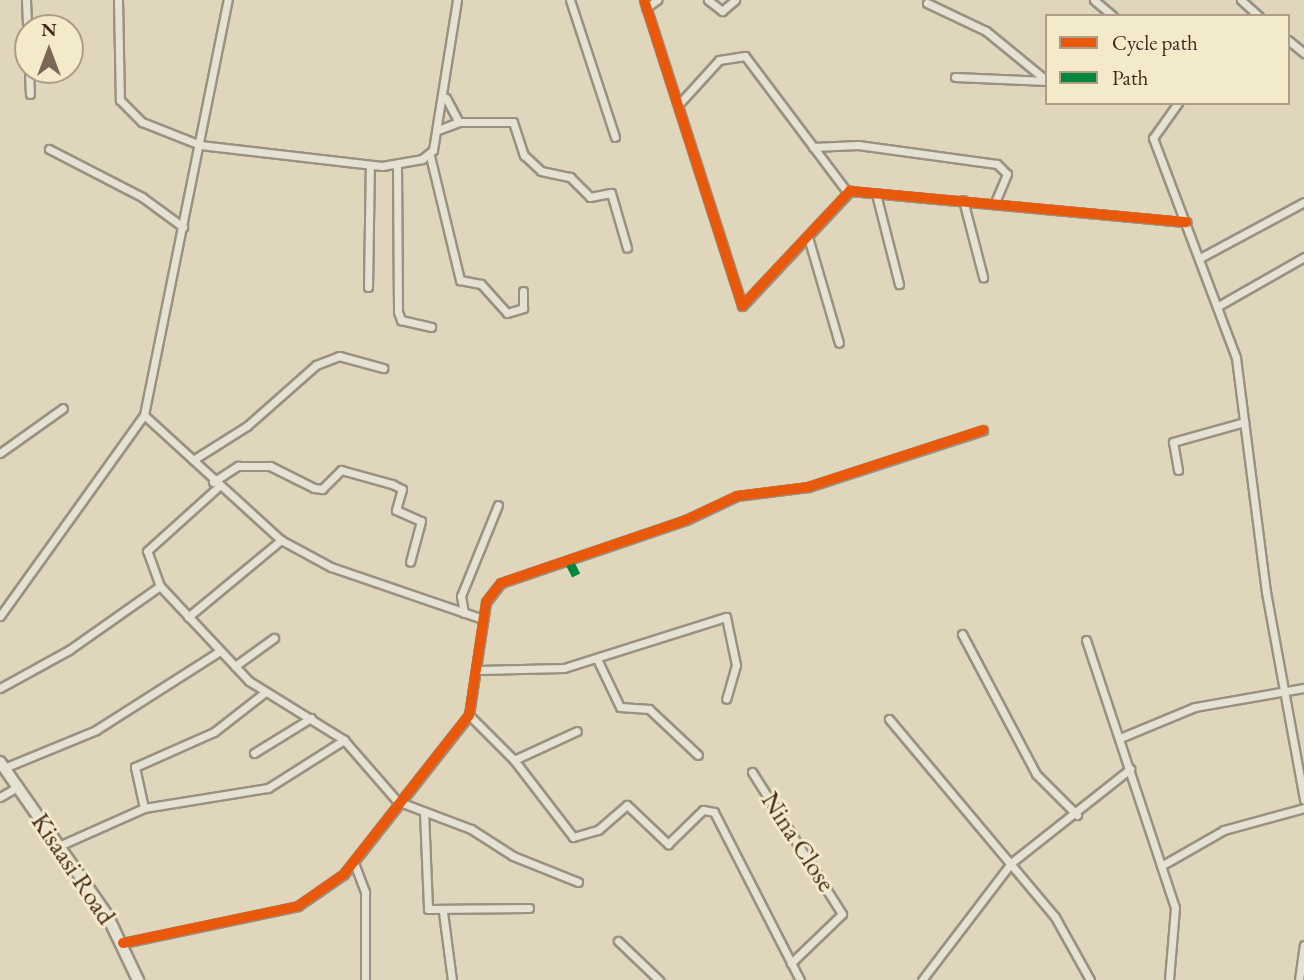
<!DOCTYPE html>
<html>
<head>
<meta charset="utf-8">
<style>
	body { margin:0 }
	#map { position:relative; width:1304px; height:980px; overflow:hidden; background:#dfd6bc; font-family:"EB Garamond",serif }
	div>[style] { position:absolute }
	[style*='--x'] { left:calc(var(--x)*1px); top:calc(var(--y)*1px); width:calc(var(--w)*1px); rotate:calc(var(--a)*1deg) }
	.roads { filter:drop-shadow(2px 0 #9a9182) drop-shadow(-2px 0 #9a9182) drop-shadow(0 2px #9a9182) drop-shadow(0 -2px #9a9182) }
	.street>* { height:7px; margin:-3.5px; padding:0 3.5px; transform-origin:3.5px; border-radius:3.5px; background:#e5e1d3 }
	.secondary>* { height:10px; margin:-5px; padding:0 5px; transform-origin:5px; border-radius:5px; background:#e5e1d3 }
	.quiet>* { height:9px; margin-top:-4.5px; transform-origin:0; background:repeating-linear-gradient(90deg,#00873e 0 18px,transparent 0 27px) }
	.cycleway>* { height:10px; margin:-5px; padding:0 5px; transform-origin:5px; border-radius:5px; background:#e8590c }
	span { translate:-50% -50%; white-space:nowrap; text-align:center; line-height:1.15; -webkit-text-stroke:6px #f3eaca; paint-order:stroke }
	.street-label { font-size:26px; color:#452a20 }
	.legend { position:absolute; left:1045px; top:14px; width:245px; height:91px; box-sizing:border-box; background:#f3eaca; border:2px solid #ad9d86; margin:0; padding:9px 12px; list-style:none; font-size:21px; color:#452a20 }
	.legend li { display:flex; align-items:center; gap:14px; height:35px }
	.legend b { width:35px; border:2px solid #ad9d86 }
	.north { position:absolute; left:14px; top:14px; width:70px; height:70px; box-sizing:border-box; background:#f3eaca; border:2px solid #ad9d86; border-radius:50%; rotate:0deg; font-size:19px; font-weight:700; line-height:28px; text-align:center; color:#452a20 }
	.north::after { content:''; display:block; margin:auto; width:24px; height:32px; background:#7b6657; clip-path:polygon(50% 0,100% 100%,50% 72%,0 100%) }
</style>
</head>
<body>
<div id="map">
	<div class="roads">
		<div class="street">
			<div style="--x:26;--y:0;--w:94;--a:87.6"></div>
			<div style="--x:118;--y:0;--w:100;--a:88.9"></div>
			<div style="--x:120;--y:100;--w:31;--a:45"></div>
			<div style="--x:142;--y:122;--w:62;--a:21.6"></div>
			<div style="--x:200;--y:145;--w:183;--a:6.6"></div>
			<div style="--x:382;--y:166;--w:41;--a:-9.9"></div>
			<div style="--x:422;--y:159;--w:14;--a:-39"></div>
			<div style="--x:433;--y:150;--w:152;--a:-80.9"></div>
			<div style="--x:570;--y:0;--w:144;--a:71.8"></div>
			<div style="--x:644;--y:0;--w:321;--a:72.2"></div>
			<div style="--x:742;--y:306;--w:158;--a:-46.8"></div>
			<div style="--x:850;--y:191;--w:338;--a:5.3"></div>
			<div style="--x:708;--y:0;--w:18;--a:38"></div>
			<div style="--x:722;--y:11;--w:17;--a:-40"></div>
			<div style="--x:1094;--y:0;--w:25;--a:40"></div>
			<div style="--x:1241;--y:0;--w:24;--a:42"></div>
			<div style="--x:927;--y:3;--w:65;--a:25.4"></div>
			<div style="--x:986;--y:31;--w:79;--a:39.3"></div>
			<div style="--x:646;--y:8;--w:14;--a:-36"></div>
			<div style="--x:1288;--y:40;--w:21;--a:39"></div>
			<div style="--x:955;--y:77;--w:92;--a:2.5"></div>
			<div style="--x:446;--y:98;--w:27;--a:62"></div>
			<div style="--x:1178;--y:103;--w:43;--a:125.5"></div>
			<div style="--x:1153;--y:138;--w:235;--a:69.3"></div>
			<div style="--x:1236;--y:358;--w:236;--a:82.7"></div>
			<div style="--x:1266;--y:592;--w:211;--a:79.6"></div>
			<div style="--x:679;--y:104;--w:59;--a:-47.7"></div>
			<div style="--x:719;--y:60;--w:26;--a:-9"></div>
			<div style="--x:745;--y:56;--w:170;--a:53.1"></div>
			<div style="--x:438;--y:130;--w:22;--a:-21"></div>
			<div style="--x:459;--y:122;--w:54;--a:0"></div>
			<div style="--x:513;--y:122;--w:35;--a:72"></div>
			<div style="--x:524;--y:155;--w:23;--a:43"></div>
			<div style="--x:541;--y:171;--w:30;--a:12"></div>
			<div style="--x:570;--y:177;--w:28;--a:45"></div>
			<div style="--x:590;--y:197;--w:21;--a:-11"></div>
			<div style="--x:611;--y:193;--w:57;--a:73.8"></div>
			<div style="--x:813;--y:147;--w:45;--a:-2.5"></div>
			<div style="--x:858;--y:145;--w:140;--a:7.8"></div>
			<div style="--x:997;--y:164;--w:14;--a:45"></div>
			<div style="--x:1007;--y:174;--w:30;--a:113"></div>
			<div style="--x:49;--y:149;--w:105;--a:27.3"></div>
			<div style="--x:142;--y:197;--w:51;--a:36.2"></div>
			<div style="--x:430;--y:156;--w:128;--a:76.4"></div>
			<div style="--x:460;--y:280;--w:21;--a:11"></div>
			<div style="--x:481;--y:284;--w:39;--a:48"></div>
			<div style="--x:507;--y:313;--w:17;--a:-17"></div>
			<div style="--x:523;--y:308;--w:17;--a:-90"></div>
			<div style="--x:397;--y:165;--w:147;--a:89.6"></div>
			<div style="--x:398;--y:312;--w:9;--a:69"></div>
			<div style="--x:401;--y:320;--w:31;--a:13"></div>
			<div style="--x:876;--y:194;--w:93;--a:75.7"></div>
			<div style="--x:963;--y:200;--w:80;--a:75.4"></div>
			<div style="--x:808;--y:237;--w:110;--a:73.7"></div>
			<div style="--x:1200;--y:258;--w:118;--a:-28.3"></div>
			<div style="--x:368;--y:287;--w:122;--a:-89.1"></div>
			<div style="--x:1220;--y:305;--w:97;--a:-29.7"></div>
			<div style="--x:144;--y:415;--w:185;--a:42.4"></div>
			<div style="--x:281;--y:540;--w:57;--a:28.4"></div>
			<div style="--x:331;--y:567;--w:161;--a:18.9"></div>
			<div style="--x:0;--y:453;--w:77;--a:-35.5"></div>
			<div style="--x:193;--y:460;--w:64;--a:-32.2"></div>
			<div style="--x:247;--y:426;--w:92;--a:-41.5"></div>
			<div style="--x:316;--y:365;--w:25;--a:-21"></div>
			<div style="--x:339;--y:356;--w:46;--a:15.3"></div>
			<div style="--x:1178;--y:470;--w:28;--a:-100"></div>
			<div style="--x:1173;--y:442;--w:74;--a:-15.7"></div>
			<div style="--x:213;--y:482;--w:30;--a:-33"></div>
			<div style="--x:238;--y:466;--w:32;--a:0"></div>
			<div style="--x:270;--y:466;--w:49;--a:26.6"></div>
			<div style="--x:314;--y:488;--w:8;--a:7"></div>
			<div style="--x:322;--y:489;--w:27;--a:-45"></div>
			<div style="--x:341;--y:470;--w:53;--a:15.4"></div>
			<div style="--x:392;--y:484;--w:11;--a:27"></div>
			<div style="--x:402;--y:489;--w:22;--a:106"></div>
			<div style="--x:396;--y:510;--w:27;--a:24"></div>
			<div style="--x:421;--y:521;--w:42;--a:105"></div>
			<div style="--x:160;--y:586;--w:37;--a:-110"></div>
			<div style="--x:147;--y:551;--w:96;--a:-42"></div>
			<div style="--x:464;--y:613;--w:17;--a:-100"></div>
			<div style="--x:461;--y:596;--w:98;--a:-67.9"></div>
			<div style="--x:0;--y:616;--w:247;--a:-54.4"></div>
			<div style="--x:144;--y:415;--w:423;--a:-78.6"></div>
			<div style="--x:188;--y:617;--w:121;--a:-39.6"></div>
			<div style="--x:962;--y:634;--w:158;--a:62.1"></div>
			<div style="--x:1036;--y:774;--w:58;--a:45"></div>
			<div style="--x:1086;--y:640;--w:282;--a:71.6"></div>
			<div style="--x:1175;--y:908;--w:72;--a:94.8"></div>
			<div style="--x:597;--y:659;--w:53;--a:64.4"></div>
			<div style="--x:620;--y:707;--w:29;--a:4"></div>
			<div style="--x:649;--y:709;--w:67;--a:43.2"></div>
			<div style="--x:235;--y:666;--w:48;--a:-35.7"></div>
			<div style="--x:478;--y:670;--w:86;--a:-1.3"></div>
			<div style="--x:564;--y:668;--w:170;--a:-17.5"></div>
			<div style="--x:726;--y:617;--w:49;--a:78.2"></div>
			<div style="--x:736;--y:665;--w:35;--a:106"></div>
			<div style="--x:0;--y:688;--w:79;--a:-28.8"></div>
			<div style="--x:69;--y:650;--w:111;--a:-35.1"></div>
			<div style="--x:160;--y:586;--w:130;--a:46.9"></div>
			<div style="--x:249;--y:681;--w:112;--a:31.8"></div>
			<div style="--x:344;--y:740;--w:81;--a:49"></div>
			<div style="--x:397;--y:801;--w:79;--a:20.7"></div>
			<div style="--x:471;--y:829;--w:50;--a:32.7"></div>
			<div style="--x:513;--y:856;--w:70;--a:21.8"></div>
			<div style="--x:469;--y:715;--w:64;--a:45"></div>
			<div style="--x:514;--y:760;--w:97;--a:52.5"></div>
			<div style="--x:573;--y:837;--w:26;--a:-16"></div>
			<div style="--x:598;--y:830;--w:38;--a:-41"></div>
			<div style="--x:627;--y:805;--w:57;--a:43.6"></div>
			<div style="--x:668;--y:844;--w:49;--a:-44.2"></div>
			<div style="--x:703;--y:810;--w:11;--a:10"></div>
			<div style="--x:714;--y:812;--w:189;--a:62.9"></div>
			<div style="--x:889;--y:719;--w:258;--a:50"></div>
			<div style="--x:1055;--y:917;--w:72;--a:60.9"></div>
			<div style="--x:1120;--y:738;--w:81;--a:-22.5"></div>
			<div style="--x:1195;--y:707;--w:111;--a:-9.9"></div>
			<div style="--x:254;--y:753;--w:67;--a:-31.6"></div>
			<div style="--x:514;--y:760;--w:69;--a:-24.7"></div>
			<div style="--x:4;--y:768;--w:100;--a:-22.4"></div>
			<div style="--x:96;--y:730;--w:147;--a:-32.5"></div>
			<div style="--x:752;--y:772;--w:168;--a:57.6"></div>
			<div style="--x:842;--y:914;--w:71;--a:136.1"></div>
			<div style="--x:0;--y:797;--w:20;--a:-30"></div>
			<div style="--x:144;--y:808;--w:42;--a:-102.4"></div>
			<div style="--x:135;--y:767;--w:86;--a:-23.9"></div>
			<div style="--x:214;--y:732;--w:63;--a:-38"></div>
			<div style="--x:424;--y:812;--w:97;--a:87.6"></div>
			<div style="--x:428;--y:909;--w:101;--a:-0.6"></div>
			<div style="--x:61;--y:845;--w:91;--a:-24"></div>
			<div style="--x:144;--y:808;--w:126;--a:-9.2"></div>
			<div style="--x:268;--y:788;--w:90;--a:-32.3"></div>
			<div style="--x:354;--y:863;--w:31;--a:69"></div>
			<div style="--x:365;--y:892;--w:88;--a:90"></div>
			<div style="--x:1161;--y:866;--w:73;--a:-29.7"></div>
			<div style="--x:1224;--y:830;--w:83;--a:-15.4"></div>
			<div style="--x:443;--y:912;--w:69;--a:82.5"></div>
			<div style="--x:618;--y:941;--w:57;--a:43.6"></div>
			<div style="--x:123;--y:943;--w:179;--a:-11.9"></div>
			<div style="--x:298;--y:906;--w:56;--a:-34.8"></div>
			<div style="--x:344;--y:874;--w:202;--a:-51.8"></div>
			<div style="--x:469;--y:715;--w:114;--a:-81.4"></div>
			<div style="--x:486;--y:602;--w:24;--a:-52"></div>
			<div style="--x:501;--y:583;--w:195;--a:-18.8"></div>
			<div style="--x:686;--y:520;--w:56;--a:-25.2"></div>
			<div style="--x:737;--y:496;--w:72;--a:-7.2"></div>
			<div style="--x:808;--y:487;--w:184;--a:-18"></div>
			<div style="--x:922;--y:980;--w:147;--a:-52.7"></div>
			<div style="--x:1011;--y:863;--w:152;--a:-38.3"></div>
			<div style="--x:1299;--y:980;--w:35;--a:-82"></div>
		</div>
		<div class="secondary">
			<div style="--x:0;--y:762;--w:187;--a:55"></div>
			<div style="--x:107;--y:915;--w:72;--a:64.5"></div>
		</div>
	</div>
	<div class="quiet">
		<div style="--x:568;--y:559;--w:18;--a:63"></div>
	</div>
	<div class="cycleway">
		<div style="--x:644;--y:0;--w:321;--a:72.2"></div>
		<div style="--x:742;--y:306;--w:158;--a:-46.8"></div>
		<div style="--x:850;--y:191;--w:338;--a:5.3"></div>
		<div style="--x:123;--y:943;--w:179;--a:-11.9"></div>
		<div style="--x:298;--y:906;--w:56;--a:-34.8"></div>
		<div style="--x:344;--y:874;--w:202;--a:-51.8"></div>
		<div style="--x:469;--y:715;--w:114;--a:-81.4"></div>
		<div style="--x:486;--y:602;--w:24;--a:-52"></div>
		<div style="--x:501;--y:583;--w:195;--a:-18.8"></div>
		<div style="--x:686;--y:520;--w:56;--a:-25.2"></div>
		<div style="--x:737;--y:496;--w:72;--a:-7.2"></div>
		<div style="--x:808;--y:487;--w:184;--a:-18"></div>
	</div>
	<div class="street-label">
		<span style="left:798px;top:842px;rotate:57deg">Nina Close</span>
		<span style="left:73px;top:869px;rotate:56deg">Kisaasi Road</span>
	</div>
	<ul class="legend">
	<li><b style="height:9px;background:#e8590c"></b>Cycle path</li>
	<li><b style="height:9px;background:#00873e"></b>Path</li>
	</ul>
	<div class="north">N</div>
</div>
</body>
</html>
